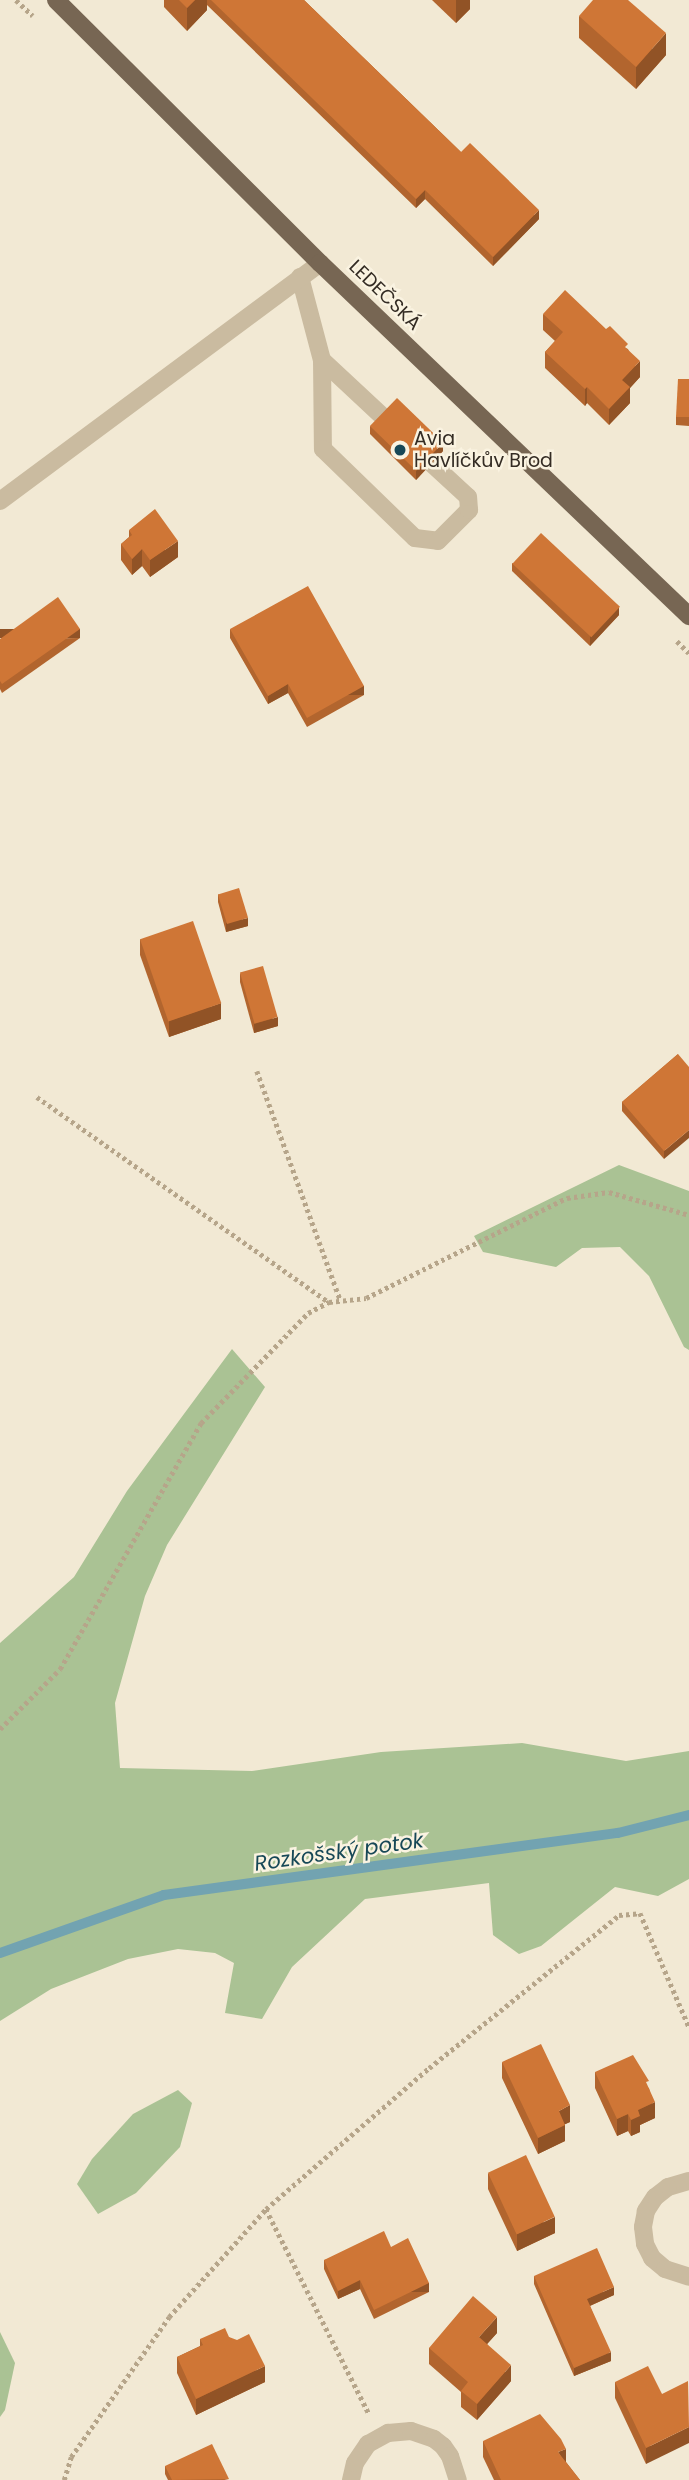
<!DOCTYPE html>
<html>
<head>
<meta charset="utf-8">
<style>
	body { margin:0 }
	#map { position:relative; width:689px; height:2480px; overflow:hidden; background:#f2e9d4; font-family:Poppins,sans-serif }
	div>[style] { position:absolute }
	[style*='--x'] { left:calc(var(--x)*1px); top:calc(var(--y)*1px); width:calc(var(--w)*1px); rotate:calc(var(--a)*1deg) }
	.green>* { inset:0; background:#aac294 }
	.stream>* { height:10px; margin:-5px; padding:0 5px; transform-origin:5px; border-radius:5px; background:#72a3b1 }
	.path>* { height:4.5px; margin-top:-2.25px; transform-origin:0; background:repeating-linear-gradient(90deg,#b6a58a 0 3.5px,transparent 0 7px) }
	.minor>* { height:18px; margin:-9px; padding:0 9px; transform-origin:9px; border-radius:9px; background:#cabba0 }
	.major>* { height:18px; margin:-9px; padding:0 9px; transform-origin:9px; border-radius:9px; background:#776653 }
	.wall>* { inset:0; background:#b2652e }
	.shaded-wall>* { inset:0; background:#915326; transform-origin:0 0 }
	.building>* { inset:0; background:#cf7636; transform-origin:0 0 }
	.dots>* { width:19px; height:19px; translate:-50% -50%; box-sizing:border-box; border:4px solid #faf3e1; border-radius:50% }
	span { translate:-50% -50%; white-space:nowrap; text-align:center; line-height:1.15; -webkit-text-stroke:5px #faf3e1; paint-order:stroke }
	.street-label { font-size:19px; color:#342c24 }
	.poi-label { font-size:19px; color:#342c24 }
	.left { translate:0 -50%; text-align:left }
	.water-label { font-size:21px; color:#174857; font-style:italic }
</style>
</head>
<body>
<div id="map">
	<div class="green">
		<div style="clip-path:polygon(619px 1165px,689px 1191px,689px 1350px,684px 1347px,649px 1276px,620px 1247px,582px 1248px,556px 1267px,483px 1252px,474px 1236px)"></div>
		<div style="clip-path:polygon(232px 1349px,265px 1387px,167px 1545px,145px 1596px,115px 1703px,120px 1768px,252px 1771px,381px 1752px,522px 1743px,626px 1761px,689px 1751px,689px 1879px,658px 1896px,615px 1887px,541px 1946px,519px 1954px,493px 1935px,489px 1883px,365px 1899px,292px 1967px,262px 2019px,225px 2013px,234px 1963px,215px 1953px,178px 1949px,128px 1959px,51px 1989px,0 2021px,0 1643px,74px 1577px,127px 1491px)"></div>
		<div style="clip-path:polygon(178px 2090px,192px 2103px,180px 2147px,136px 2193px,98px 2214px,77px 2184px,92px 2159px,133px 2114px)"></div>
		<div style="clip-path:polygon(0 2332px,15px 2363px,5px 2410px,0 2417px)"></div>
	</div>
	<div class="stream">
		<div style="--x:0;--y:1953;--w:174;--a:-19.5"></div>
		<div style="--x:164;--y:1895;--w:458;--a:-7.8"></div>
		<div style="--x:618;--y:1833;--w:73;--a:-14.2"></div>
	</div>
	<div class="path">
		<div style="--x:16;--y:0;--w:23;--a:43"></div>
		<div style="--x:677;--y:641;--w:17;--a:45"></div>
		<div style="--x:257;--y:1071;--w:243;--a:70"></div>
		<div style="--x:37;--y:1097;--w:357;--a:35.1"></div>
		<div style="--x:0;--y:1729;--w:85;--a:-45"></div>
		<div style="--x:60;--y:1669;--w:284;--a:-60.2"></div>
		<div style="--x:201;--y:1423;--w:153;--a:-45.8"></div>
		<div style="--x:308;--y:1313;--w:24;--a:-28"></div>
		<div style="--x:329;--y:1302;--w:37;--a:-6"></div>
		<div style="--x:366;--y:1298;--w:225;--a:-26.5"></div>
		<div style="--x:567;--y:1198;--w:42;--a:-8.1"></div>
		<div style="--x:609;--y:1192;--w:83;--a:16"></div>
		<div style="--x:266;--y:2209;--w:229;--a:63.3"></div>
		<div style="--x:64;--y:2480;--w:24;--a:-73"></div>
		<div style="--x:71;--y:2457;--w:171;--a:-55"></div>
		<div style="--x:169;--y:2317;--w:145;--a:-48.1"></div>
		<div style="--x:266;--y:2209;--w:216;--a:-40.9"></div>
		<div style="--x:429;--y:2068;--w:244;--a:-38.8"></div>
		<div style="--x:619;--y:1915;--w:21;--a:-5"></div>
		<div style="--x:640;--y:1913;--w:124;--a:66.7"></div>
	</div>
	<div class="minor">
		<div style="--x:300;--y:277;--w:86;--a:75.2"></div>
		<div style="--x:322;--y:360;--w:89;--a:89.4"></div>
		<div style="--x:323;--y:449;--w:128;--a:44.1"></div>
		<div style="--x:415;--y:538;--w:23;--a:7"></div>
		<div style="--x:438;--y:541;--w:44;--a:-45"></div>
		<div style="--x:469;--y:510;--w:13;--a:-94"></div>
		<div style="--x:468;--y:497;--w:71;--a:-137.3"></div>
		<div style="--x:322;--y:360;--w:101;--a:43"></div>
		<div style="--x:0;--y:501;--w:399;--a:-36.6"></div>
		<div style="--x:689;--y:2181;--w:22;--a:164"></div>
		<div style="--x:668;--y:2187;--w:16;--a:142"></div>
		<div style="--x:655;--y:2197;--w:17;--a:123"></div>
		<div style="--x:646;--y:2211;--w:16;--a:101"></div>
		<div style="--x:643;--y:2227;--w:17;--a:83"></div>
		<div style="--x:645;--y:2244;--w:16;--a:63"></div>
		<div style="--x:652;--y:2258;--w:17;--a:40"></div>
		<div style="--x:665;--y:2269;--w:25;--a:18"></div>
		<div style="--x:351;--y:2480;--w:17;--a:-77"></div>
		<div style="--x:355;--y:2463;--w:23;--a:-56"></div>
		<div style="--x:368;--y:2444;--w:23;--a:-29"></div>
		<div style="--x:388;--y:2433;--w:23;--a:-5"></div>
		<div style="--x:411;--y:2431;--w:24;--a:19"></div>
		<div style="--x:434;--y:2439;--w:11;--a:38"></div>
		<div style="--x:443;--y:2446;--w:12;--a:55"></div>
		<div style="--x:450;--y:2456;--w:25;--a:72"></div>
	</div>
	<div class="major">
		<div style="--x:56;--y:0;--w:373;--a:44.9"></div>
		<div style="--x:320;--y:263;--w:511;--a:43.73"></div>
	</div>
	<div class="wall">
		<div style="clip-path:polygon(164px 0,304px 0,461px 152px,539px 219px,493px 266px,425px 199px,416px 208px,207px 5px,207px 10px,187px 31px,164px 7px)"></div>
		<div style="clip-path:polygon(432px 0,470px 0,470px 9px,456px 23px)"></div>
		<div style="clip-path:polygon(579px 16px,666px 55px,636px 89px,579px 38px)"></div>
		<div style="clip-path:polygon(543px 314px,628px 349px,640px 377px,630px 388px,630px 403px,609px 425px,587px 403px,585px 406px,545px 368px,545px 352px,555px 341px,543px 330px)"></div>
		<div style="clip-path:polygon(689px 379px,689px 426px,676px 425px,676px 417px)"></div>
		<div style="clip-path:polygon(370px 426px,443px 451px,416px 480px,370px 434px)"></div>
		<div style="clip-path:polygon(129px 530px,178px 557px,150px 577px,142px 566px,132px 575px,121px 560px,121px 544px,129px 537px)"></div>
		<div style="clip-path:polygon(512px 563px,619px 615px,590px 646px,512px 571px)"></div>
		<div style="clip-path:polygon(230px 629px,364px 695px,307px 727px,288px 693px,268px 704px,230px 638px)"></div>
		<div style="clip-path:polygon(80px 638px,2px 693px,0 689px,0 639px)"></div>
		<div style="clip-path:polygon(218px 894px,248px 926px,226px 932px,218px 902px)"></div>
		<div style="clip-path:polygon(140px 939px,221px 1019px,169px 1037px,140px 955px)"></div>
		<div style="clip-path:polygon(240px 973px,278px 1026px,254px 1033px,240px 982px)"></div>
		<div style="clip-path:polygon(678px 1054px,664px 1159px,622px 1111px,622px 1102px)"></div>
		<div style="clip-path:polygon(502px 2062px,570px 2122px,565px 2124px,565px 2141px,538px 2154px,502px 2078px)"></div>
		<div style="clip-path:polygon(595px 2072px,649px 2088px,655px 2118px,640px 2125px,640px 2132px,631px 2136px,628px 2131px,617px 2136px,595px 2088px)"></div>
		<div style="clip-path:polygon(488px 2173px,555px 2233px,517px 2251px,488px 2189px)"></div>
		<div style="clip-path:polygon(391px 2247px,429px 2292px,374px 2319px,360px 2289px,338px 2299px,324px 2269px,324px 2260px)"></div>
		<div style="clip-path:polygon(534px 2276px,614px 2295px,590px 2306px,611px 2361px,574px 2376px,534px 2284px)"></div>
		<div style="clip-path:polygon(497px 2333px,487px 2344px,511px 2381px,477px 2420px,461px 2407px,461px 2392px,429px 2364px,429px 2348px)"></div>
		<div style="clip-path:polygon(229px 2337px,265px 2382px,196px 2415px,177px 2373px,177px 2357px,200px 2346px,200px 2339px)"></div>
		<div style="clip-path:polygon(615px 2382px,662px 2394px,646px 2464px,615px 2398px)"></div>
		<div style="clip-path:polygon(483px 2441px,566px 2462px,580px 2480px,494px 2480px,483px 2457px)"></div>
		<div style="clip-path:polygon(165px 2466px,229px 2480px,168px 2480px,165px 2474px)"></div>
	</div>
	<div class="shaded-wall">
		<div style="clip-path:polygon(195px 0,207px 0,207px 10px,187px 31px,187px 8px)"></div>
		<div style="clip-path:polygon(456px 0,470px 0,470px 9px,456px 23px)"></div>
		<div style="clip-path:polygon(666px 33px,666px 55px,636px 89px,636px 67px)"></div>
		<div style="clip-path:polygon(425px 190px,425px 199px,416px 208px,416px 199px)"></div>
		<div style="clip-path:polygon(539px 210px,539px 219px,493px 266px,493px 257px)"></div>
		<div style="clip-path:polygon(640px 361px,640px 377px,630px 388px,630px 403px,609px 425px,609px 409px,622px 380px)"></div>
		<div style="clip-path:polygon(587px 387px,587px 403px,585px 406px,585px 389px)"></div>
		<div style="clip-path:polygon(443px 443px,443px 451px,416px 480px,416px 471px)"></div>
		<div style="clip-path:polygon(178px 541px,178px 557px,150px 577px,150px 560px)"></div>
		<div style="clip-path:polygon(142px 549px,142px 566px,132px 575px,132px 559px)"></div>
		<div style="clip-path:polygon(619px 607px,619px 615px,590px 646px,590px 637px)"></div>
		<div style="left:80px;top:629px;width:9px;height:95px;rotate:90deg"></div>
		<div style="clip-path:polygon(288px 684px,288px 693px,268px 704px,268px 696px)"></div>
		<div style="left:364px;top:686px;width:9px;height:65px;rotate:90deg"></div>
		<div style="clip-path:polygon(248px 918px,248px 926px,226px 932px,226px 923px)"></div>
		<div style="clip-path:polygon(221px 1003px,221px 1019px,169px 1037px,169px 1021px)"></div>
		<div style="clip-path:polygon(278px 1017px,278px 1026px,254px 1033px,254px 1024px)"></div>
		<div style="clip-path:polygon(689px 1130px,689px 1138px,664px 1159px,664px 1151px)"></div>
		<div style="clip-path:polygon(655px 2102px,655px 2118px,640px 2125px,640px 2132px,631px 2136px,631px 2120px,638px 2110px)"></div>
		<div style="clip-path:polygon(570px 2105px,570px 2122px,559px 2127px,559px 2111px)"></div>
		<div style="clip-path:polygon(628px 2114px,628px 2131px,617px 2136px,617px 2119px)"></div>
		<div style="clip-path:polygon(565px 2125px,565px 2141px,538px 2154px,538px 2138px)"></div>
		<div style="clip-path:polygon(555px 2217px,555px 2233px,517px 2251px,517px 2234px)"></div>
		<div style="clip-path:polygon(360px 2280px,360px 2289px,338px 2299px,338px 2291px)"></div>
		<div style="left:429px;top:2283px;width:9px;height:61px;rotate:90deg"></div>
		<div style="clip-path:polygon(614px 2287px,614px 2295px,587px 2307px,587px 2299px)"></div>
		<div style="clip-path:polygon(497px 2317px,497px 2333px,479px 2353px,479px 2337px)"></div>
		<div style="clip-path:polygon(611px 2352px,611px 2361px,574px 2376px,574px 2368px)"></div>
		<div style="clip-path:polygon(511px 2365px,511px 2381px,477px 2420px,477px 2404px)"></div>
		<div style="clip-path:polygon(265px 2366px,265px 2382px,196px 2415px,196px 2399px)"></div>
		<div style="clip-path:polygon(689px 2427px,689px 2443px,646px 2464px,646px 2448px)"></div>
		<div style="clip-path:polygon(566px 2449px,566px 2465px,558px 2452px)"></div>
	</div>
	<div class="building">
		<div style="clip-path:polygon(179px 0,195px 0,187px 8px)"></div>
		<div style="clip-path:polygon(211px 0,304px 0,461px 152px,470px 143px,539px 210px,493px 257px,425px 190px,416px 199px)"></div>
		<div style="clip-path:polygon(593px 0,628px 0,666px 33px,636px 67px,579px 16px)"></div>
		<div style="clip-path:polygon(565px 290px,606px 329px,610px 326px,628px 344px,625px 347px,640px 361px,622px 380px,630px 387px,609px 409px,587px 387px,585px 389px,545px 352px,563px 332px,543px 314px)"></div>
		<div style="clip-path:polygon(678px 379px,689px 379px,689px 417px,676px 417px)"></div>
		<div style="left:397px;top:398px;width:64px;height:39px;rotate:44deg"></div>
		<div style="clip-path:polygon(155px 509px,178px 541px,150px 560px,142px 549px,132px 559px,121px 544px,132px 535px,129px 530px)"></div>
		<div style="left:541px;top:533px;width:108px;height:42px;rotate:43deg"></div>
		<div style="clip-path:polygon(308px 586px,364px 686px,307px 718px,288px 684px,268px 696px,230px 629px)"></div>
		<div style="clip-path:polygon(58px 597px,80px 629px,2px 684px,0 681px,0 639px)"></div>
		<div style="left:239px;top:888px;width:31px;height:22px;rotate:73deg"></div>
		<div style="left:193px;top:921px;width:87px;height:56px;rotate:71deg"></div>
		<div style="left:263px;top:966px;width:53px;height:24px;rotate:74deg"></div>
		<div style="clip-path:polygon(678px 1054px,689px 1067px,689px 1130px,664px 1151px,622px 1102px)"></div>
		<div style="clip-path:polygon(541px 2044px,570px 2105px,559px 2111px,565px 2125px,538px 2138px,502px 2062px)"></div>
		<div style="clip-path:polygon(633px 2055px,649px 2081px,646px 2082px,655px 2102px,638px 2110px,640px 2116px,631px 2120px,628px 2114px,617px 2119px,595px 2072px)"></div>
		<div style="left:526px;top:2155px;width:68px;height:42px;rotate:65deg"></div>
		<div style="clip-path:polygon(384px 2231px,391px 2247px,408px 2238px,429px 2283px,374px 2310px,360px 2280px,338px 2291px,324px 2260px)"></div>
		<div style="clip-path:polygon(597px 2248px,614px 2287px,587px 2299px,611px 2352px,574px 2368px,534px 2276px)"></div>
		<div style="clip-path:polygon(473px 2296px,497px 2317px,479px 2337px,511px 2365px,477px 2404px,461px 2391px,468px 2382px,429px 2348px)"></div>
		<div style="clip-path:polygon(225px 2328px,229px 2337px,237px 2340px,249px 2334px,265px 2366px,196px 2399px,177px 2357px,203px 2345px,200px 2339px)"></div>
		<div style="clip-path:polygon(648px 2366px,662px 2394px,688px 2381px,689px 2427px,646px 2448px,615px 2382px)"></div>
		<div style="clip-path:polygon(540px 2414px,561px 2439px,566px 2449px,558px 2452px,580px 2480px,501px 2480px,483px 2441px)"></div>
		<div style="clip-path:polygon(212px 2444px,229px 2479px,172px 2480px,165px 2466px)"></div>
	</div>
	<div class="dots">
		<div style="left:400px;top:450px;background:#174857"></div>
	</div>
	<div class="street-label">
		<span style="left:385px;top:295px;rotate:44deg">LEDEČSKÁ</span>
	</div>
	<div class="poi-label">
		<span class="left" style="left:414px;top:450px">Avia<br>Havlíčkův Brod</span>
	</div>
	<div class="water-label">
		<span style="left:339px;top:1852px;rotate:-8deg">Rozkošský potok</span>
	</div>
</div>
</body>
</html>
